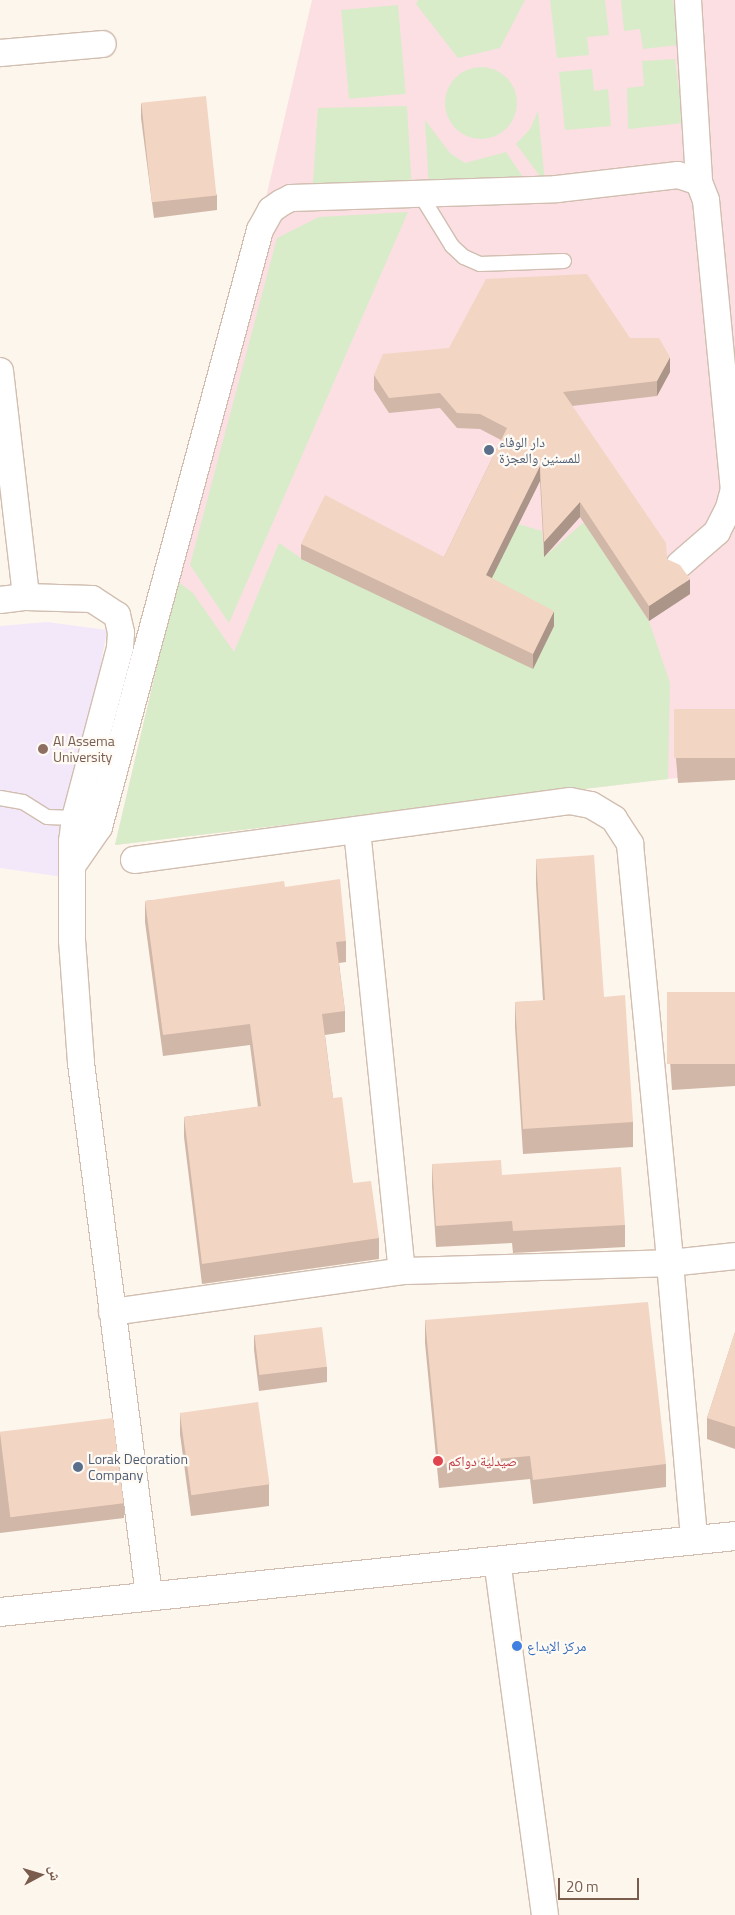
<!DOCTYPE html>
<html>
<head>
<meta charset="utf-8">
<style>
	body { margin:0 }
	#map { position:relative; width:735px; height:1915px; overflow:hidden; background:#fdf6ec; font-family:"Titillium Web","Noto Naskh Arabic",sans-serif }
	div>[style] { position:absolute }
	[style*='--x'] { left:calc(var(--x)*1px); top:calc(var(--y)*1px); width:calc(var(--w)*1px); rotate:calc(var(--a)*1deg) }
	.education>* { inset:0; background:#f3e8fa }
	.medical>* { inset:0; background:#fbdfe3 }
	.green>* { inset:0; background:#d8ecc9; transform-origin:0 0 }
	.round { border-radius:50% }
	.roads { filter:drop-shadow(1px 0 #d1beb0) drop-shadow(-1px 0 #d1beb0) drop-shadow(0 1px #d1beb0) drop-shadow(0 -1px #d1beb0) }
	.lane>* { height:14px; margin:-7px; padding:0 7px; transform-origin:7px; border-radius:7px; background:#fff }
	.street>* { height:26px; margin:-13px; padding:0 13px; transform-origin:13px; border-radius:13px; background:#fff }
	.secondary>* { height:28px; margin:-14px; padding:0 14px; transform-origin:14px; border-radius:14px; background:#fff }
	.wall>* { inset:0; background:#d1b7a8 }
	.shaded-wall>* { inset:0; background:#aa9588 }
	.building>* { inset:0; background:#f3d5c3; transform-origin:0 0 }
	.dots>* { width:14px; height:14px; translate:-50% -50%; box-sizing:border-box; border:2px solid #fffaf3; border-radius:50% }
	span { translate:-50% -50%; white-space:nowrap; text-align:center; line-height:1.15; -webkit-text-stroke:4.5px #fffaf3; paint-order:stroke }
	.service-label { font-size:14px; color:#4e5e75 }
	.left { translate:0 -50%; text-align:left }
	.education-label { font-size:14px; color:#785e54 }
	.health-label { font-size:14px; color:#be3a42 }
	.shop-label { font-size:14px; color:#366cbe }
	.north { position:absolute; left:15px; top:1850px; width:50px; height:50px; -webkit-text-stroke:4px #fffaf3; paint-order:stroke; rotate:84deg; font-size:14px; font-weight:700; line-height:20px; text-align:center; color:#7a5c4d }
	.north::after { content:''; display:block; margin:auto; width:18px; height:22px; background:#7a5c4d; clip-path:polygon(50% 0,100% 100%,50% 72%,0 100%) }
	.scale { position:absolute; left:558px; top:1878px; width:81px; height:22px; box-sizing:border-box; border:2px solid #7a5c4d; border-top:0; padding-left:6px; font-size:15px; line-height:18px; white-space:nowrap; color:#7a5c4d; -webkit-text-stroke:4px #fffaf3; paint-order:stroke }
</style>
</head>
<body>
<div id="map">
	<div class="education">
		<div style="clip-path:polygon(47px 622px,107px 630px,63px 877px,0 868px,0 626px)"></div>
	</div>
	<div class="medical">
		<div style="clip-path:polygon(312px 0,735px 0,735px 771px,115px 845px)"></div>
	</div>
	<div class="green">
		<div style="clip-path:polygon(418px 0,525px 0,500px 48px,458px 58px,416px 4px)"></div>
		<div style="clip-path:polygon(550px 0,605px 0,609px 35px,587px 37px,589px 55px,557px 58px)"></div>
		<div style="clip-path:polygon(621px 0,673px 0,678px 45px,643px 49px,640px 29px,624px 31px)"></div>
		<div style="left:398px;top:5px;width:89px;height:57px;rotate:85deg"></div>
		<div style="clip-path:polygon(675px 59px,683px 123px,628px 129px,627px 88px,644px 86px,642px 61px)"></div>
		<div class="round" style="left:445px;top:67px;width:72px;height:72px"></div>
		<div style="clip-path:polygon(592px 69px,594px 91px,608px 89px,611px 126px,565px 130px,559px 72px)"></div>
		<div style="clip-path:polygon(407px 106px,412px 190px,312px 197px,318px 108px)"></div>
		<div style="clip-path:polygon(538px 111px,545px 183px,516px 144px,530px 129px)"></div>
		<div style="clip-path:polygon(425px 120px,450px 153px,465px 163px,506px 152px,529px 186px,429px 189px)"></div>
		<div style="clip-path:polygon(408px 212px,229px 623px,190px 565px,277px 238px,319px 217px)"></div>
		<div style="clip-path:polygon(584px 522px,649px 621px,670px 683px,668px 779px,115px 845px,177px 581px,193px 593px,234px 652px,279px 543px,308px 563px,486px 590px,518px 524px,542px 531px,544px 557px)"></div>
	</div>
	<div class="roads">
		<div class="lane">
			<div style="--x:420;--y:194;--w:61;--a:58.4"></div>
			<div style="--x:452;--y:246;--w:16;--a:43"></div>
			<div style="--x:464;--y:257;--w:17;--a:24"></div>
			<div style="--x:480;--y:264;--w:84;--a:-2"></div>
			<div style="--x:0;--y:798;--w:23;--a:10"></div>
			<div style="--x:23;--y:802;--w:28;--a:32"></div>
			<div style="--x:47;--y:817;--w:28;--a:2"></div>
		</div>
		<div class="street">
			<div style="--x:688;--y:0;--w:182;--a:86.5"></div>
			<div style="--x:0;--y:53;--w:103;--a:-5"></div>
			<div style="--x:0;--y:371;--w:227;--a:83.4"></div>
			<div style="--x:0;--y:600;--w:26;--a:-7"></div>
			<div style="--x:26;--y:597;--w:66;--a:1.7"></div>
			<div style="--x:92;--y:599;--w:30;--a:33"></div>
			<div style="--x:117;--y:615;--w:18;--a:77"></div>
			<div style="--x:121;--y:633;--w:15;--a:94"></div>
			<div style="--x:120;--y:648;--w:176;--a:104.8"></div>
			<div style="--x:75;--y:818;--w:23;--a:97"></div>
			<div style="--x:72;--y:841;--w:99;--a:90"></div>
			<div style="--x:72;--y:940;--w:123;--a:85.8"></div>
			<div style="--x:81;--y:1063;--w:536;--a:82.72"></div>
			<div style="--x:357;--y:830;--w:443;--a:84.2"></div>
			<div style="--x:134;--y:860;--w:440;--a:-7.7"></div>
			<div style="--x:570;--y:801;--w:21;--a:11"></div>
			<div style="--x:591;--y:805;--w:27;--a:31"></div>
			<div style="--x:614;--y:819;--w:30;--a:57"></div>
			<div style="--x:630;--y:844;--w:421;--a:84.5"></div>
			<div style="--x:670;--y:1263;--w:65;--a:-6.1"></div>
			<div style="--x:74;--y:863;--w:44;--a:-55.2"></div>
			<div style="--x:99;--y:827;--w:618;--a:-74.91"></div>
			<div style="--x:260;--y:230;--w:23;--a:-61"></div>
			<div style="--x:271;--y:210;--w:12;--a:-35"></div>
			<div style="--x:281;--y:203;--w:11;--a:-27"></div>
			<div style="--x:291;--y:198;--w:266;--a:-1.9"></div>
			<div style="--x:557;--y:189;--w:122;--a:-6.6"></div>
			<div style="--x:678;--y:175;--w:22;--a:18"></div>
			<div style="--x:699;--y:182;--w:19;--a:69"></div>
			<div style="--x:706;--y:200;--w:290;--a:84.5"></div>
			<div style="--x:734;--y:489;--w:20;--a:105"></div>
			<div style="--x:729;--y:508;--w:27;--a:117"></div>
			<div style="--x:717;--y:532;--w:50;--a:139"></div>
			<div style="--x:112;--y:1312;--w:293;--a:-8"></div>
			<div style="--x:402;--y:1271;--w:268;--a:-1.7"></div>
			<div style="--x:670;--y:1263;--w:278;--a:85"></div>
			<div style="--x:497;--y:1560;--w:358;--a:82.3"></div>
		</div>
		<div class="secondary">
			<div style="--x:0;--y:1612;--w:739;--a:-5.9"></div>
		</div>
	</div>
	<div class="wall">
		<div style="clip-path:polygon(141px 103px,217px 195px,217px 210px,154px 218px,141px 118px)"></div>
		<div style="clip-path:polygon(630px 338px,670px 372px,657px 396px,572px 406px,667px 559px,690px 594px,649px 621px,580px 517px,544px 557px,540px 481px,491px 578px,554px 626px,533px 669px,301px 559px,301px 544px,444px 557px,501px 440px,480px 429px,457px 428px,440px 408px,389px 413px,374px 390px,374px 375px)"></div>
		<div style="clip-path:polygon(735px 709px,735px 780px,678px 783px,674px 734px,674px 712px)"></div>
		<div style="clip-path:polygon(536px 859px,604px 997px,633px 1122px,633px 1147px,523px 1154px,515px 1027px,515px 1002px,543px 1001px,536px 884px)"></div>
		<div style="clip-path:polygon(285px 887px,346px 941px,346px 962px,339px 963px,345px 1011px,345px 1032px,325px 1035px,333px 1098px,353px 1183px,379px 1238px,379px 1259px,202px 1284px,184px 1137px,184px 1117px,258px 1107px,250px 1045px,163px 1056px,145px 922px,145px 901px)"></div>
		<div style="clip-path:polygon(735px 992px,735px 1086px,672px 1090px,667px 1017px,667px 996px)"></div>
		<div style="clip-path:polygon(432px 1164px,502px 1175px,625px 1225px,625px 1247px,513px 1253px,512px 1243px,436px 1247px,432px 1186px)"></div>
		<div style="clip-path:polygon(425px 1320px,666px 1464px,666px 1487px,533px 1504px,530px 1479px,439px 1488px,425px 1343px)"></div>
		<div style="clip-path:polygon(735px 1332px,735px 1449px,707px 1439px,707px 1418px)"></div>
		<div style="clip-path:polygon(254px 1335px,327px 1367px,327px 1382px,259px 1391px,254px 1350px)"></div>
		<div style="clip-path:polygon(180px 1413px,269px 1484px,269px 1506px,191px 1516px,180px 1434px)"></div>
		<div style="clip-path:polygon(0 1433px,124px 1503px,124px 1518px,0 1533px)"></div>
	</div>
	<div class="shaded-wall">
		<div style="clip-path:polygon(670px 357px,670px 372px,657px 396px,657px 381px)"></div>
		<div style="clip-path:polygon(540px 466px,540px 481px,486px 590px,486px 575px)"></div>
		<div style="clip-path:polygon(580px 502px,580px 517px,544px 557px,544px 542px)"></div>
		<div style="clip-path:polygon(690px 579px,690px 594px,649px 621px,649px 606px)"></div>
		<div style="clip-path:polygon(554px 611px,554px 626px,533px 669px,533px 654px)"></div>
	</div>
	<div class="building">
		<div style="left:206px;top:96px;width:100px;height:65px;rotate:84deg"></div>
		<div style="clip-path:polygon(587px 274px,630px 338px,659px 338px,670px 357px,657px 381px,563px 392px,666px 543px,667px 559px,680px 565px,690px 579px,649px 606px,580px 502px,544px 542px,540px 466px,486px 575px,554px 611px,533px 654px,301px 544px,325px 495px,444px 557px,507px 428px,480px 414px,457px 413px,440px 393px,389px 398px,374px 375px,383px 354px,449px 348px,486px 279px)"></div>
		<div style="left:735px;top:709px;width:49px;height:61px;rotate:90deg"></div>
		<div style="clip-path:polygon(594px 855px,604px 997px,625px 995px,633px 1122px,523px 1129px,515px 1002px,545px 1000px,536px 859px)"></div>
		<div style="clip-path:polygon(340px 879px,346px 941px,336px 942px,345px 1011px,322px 1014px,333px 1098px,342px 1097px,353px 1183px,371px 1181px,379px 1238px,202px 1264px,184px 1117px,261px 1106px,250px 1024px,163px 1035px,145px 901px,284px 881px,285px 887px)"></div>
		<div style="left:735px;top:992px;width:72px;height:68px;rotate:90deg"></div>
		<div style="clip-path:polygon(501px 1160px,502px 1175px,621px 1167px,625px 1225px,513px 1231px,512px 1221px,436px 1226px,432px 1164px)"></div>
		<div style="clip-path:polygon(648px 1302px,666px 1464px,533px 1480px,530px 1456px,439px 1464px,425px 1320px)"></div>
		<div style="left:322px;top:1327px;width:40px;height:68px;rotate:83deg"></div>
		<div style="clip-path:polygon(735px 1332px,735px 1427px,707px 1418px)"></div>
		<div style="left:258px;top:1402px;width:83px;height:79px;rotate:82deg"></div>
		<div style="left:113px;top:1418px;width:86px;height:114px;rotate:83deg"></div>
	</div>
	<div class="dots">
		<div style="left:489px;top:450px;background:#5c6f8a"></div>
		<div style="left:43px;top:749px;background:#8d6e63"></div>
		<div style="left:438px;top:1461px;background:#e0444e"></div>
		<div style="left:78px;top:1467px;background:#5c6f8a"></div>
		<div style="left:517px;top:1646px;background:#3f7fe0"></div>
	</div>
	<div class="service-label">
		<span class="left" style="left:499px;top:450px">دار الوفاء<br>للمسنين والعجزة</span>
		<span class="left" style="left:88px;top:1467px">Lorak Decoration<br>Company</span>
	</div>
	<div class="education-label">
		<span class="left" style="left:53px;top:749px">Al Assema<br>University</span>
	</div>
	<div class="health-label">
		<span class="left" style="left:448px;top:1461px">صيدلية دواكم</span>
	</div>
	<div class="shop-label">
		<span class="left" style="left:527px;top:1646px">مركز الإبداع</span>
	</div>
	<div class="north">ش</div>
	<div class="scale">20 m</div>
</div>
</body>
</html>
